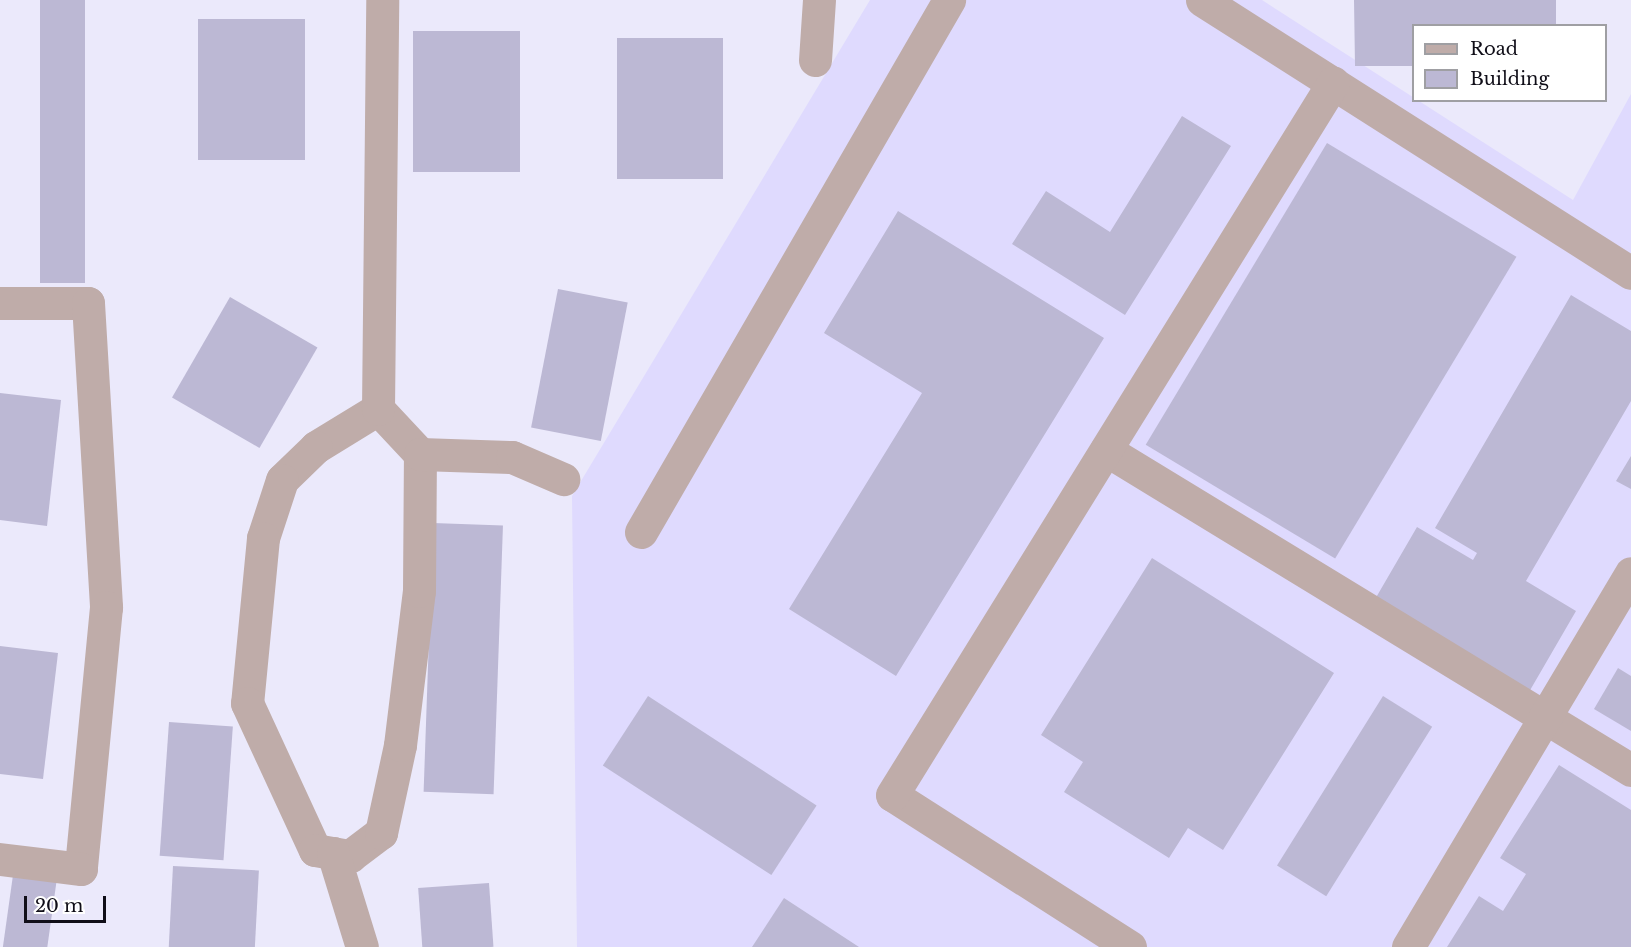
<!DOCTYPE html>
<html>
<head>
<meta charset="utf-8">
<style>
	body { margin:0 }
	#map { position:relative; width:1631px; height:947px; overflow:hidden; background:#ebe9fb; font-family:"Libre Baskerville",serif }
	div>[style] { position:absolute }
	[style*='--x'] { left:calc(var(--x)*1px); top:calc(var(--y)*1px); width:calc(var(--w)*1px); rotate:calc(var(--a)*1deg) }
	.built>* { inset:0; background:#dfdafe }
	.building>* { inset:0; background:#bcb8d4; transform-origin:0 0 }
	.minor>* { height:33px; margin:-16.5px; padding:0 16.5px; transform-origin:16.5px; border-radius:16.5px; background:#bfaca9 }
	span { translate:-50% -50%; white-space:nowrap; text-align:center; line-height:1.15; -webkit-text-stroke:4.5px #fff; paint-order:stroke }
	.legend { position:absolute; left:1412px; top:24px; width:195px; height:78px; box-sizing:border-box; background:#fff; border:2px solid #9f9fa3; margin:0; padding:8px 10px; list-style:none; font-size:18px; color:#100e18 }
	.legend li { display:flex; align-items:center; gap:12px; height:30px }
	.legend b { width:30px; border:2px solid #9f9fa3 }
	.scale { position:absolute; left:24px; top:896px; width:82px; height:27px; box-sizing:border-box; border:3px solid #100e18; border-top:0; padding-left:8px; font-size:18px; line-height:21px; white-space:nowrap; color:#100e18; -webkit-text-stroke:4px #fff; paint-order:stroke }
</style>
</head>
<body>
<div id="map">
	<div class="built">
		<div style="clip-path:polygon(870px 0,1262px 0,1573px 200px,1631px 94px,1631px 947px,577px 947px,572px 496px)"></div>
	</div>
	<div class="building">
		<div style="left:40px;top:0;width:45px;height:283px"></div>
		<div style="clip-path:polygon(1354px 0,1556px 0,1556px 26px,1414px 26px,1414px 66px,1355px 66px)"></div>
		<div style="left:305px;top:19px;width:141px;height:107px;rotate:90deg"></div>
		<div style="left:520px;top:31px;width:141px;height:107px;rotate:90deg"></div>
		<div style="left:723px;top:38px;width:141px;height:106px;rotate:90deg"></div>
		<div style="clip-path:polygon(1182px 116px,1231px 146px,1125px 315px,1012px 244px,1046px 191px,1110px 232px)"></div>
		<div style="left:1327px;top:143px;width:221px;height:352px;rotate:31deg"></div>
		<div style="clip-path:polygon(898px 211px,1104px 338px,896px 676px,789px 609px,922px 393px,824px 333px)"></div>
		<div style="left:558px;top:289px;width:71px;height:141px;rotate:11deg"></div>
		<div style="clip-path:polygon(1571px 295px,1631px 331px,1631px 401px,1526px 581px,1576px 611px,1529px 692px,1374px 601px,1417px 527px,1473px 560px,1477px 553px,1435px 528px)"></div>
		<div style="left:230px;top:297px;width:101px;height:116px;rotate:30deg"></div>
		<div style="clip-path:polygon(0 393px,61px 400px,47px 526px,0 520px)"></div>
		<div style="clip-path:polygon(1631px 456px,1631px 489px,1616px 481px)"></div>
		<div style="left:433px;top:523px;width:70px;height:269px;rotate:2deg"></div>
		<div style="clip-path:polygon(1152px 558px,1334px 673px,1223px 850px,1188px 828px,1169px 858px,1064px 792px,1083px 762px,1041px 735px)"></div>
		<div style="clip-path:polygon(0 646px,58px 653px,43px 779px,0 774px)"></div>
		<div style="clip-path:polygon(1618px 668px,1631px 676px,1631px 731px,1594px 709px)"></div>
		<div style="left:648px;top:696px;width:201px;height:83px;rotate:33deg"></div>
		<div style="left:1383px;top:696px;width:58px;height:200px;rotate:32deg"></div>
		<div style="left:169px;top:722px;width:64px;height:134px;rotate:4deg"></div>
		<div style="clip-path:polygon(1559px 765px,1631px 810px,1631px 947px,1447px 947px,1479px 896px,1503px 911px,1526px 874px,1500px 858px)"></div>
		<div style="left:173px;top:866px;width:86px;height:81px;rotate:3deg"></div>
		<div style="left:13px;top:875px;width:44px;height:73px;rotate:8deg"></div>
		<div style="left:489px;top:883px;width:64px;height:71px;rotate:86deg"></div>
		<div style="clip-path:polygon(784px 898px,859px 947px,752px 947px)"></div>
	</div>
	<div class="minor">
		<div style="--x:1202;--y:0;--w:508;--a:32.47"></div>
		<div style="--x:815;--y:60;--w:60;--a:-86.2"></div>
		<div style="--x:0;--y:303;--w:88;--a:0"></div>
		<div style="--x:88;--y:303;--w:305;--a:86.6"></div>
		<div style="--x:106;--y:607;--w:263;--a:95.5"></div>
		<div style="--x:81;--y:869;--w:82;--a:-173"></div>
		<div style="--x:378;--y:409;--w:73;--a:148.5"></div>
		<div style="--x:316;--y:447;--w:47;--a:135.9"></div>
		<div style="--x:282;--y:480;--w:61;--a:108.1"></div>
		<div style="--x:263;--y:538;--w:166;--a:95.5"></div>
		<div style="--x:247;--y:703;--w:162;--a:65.2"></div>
		<div style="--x:315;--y:850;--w:36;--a:10"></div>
		<div style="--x:350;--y:856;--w:39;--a:-37"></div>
		<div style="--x:381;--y:833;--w:90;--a:-77.8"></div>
		<div style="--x:400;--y:745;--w:155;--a:-83"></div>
		<div style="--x:419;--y:591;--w:137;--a:-89.6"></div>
		<div style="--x:420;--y:454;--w:62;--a:-133"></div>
		<div style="--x:378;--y:409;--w:409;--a:-89.4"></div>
		<div style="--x:1106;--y:450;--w:615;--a:31.36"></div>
		<div style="--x:420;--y:454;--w:92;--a:1.9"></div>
		<div style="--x:512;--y:457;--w:56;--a:23.3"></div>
		<div style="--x:641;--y:532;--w:615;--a:-59.93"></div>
		<div style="--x:333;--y:853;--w:98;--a:72.9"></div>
		<div style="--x:1130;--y:947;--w:282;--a:-147.4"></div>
		<div style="--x:892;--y:795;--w:838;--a:-58.23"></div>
		<div style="--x:1408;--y:947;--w:435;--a:-59.2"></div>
	</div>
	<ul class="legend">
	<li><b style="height:8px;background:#bfaca9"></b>Road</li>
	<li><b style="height:16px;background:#bcb8d4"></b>Building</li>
	</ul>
	<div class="scale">20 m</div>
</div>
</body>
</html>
